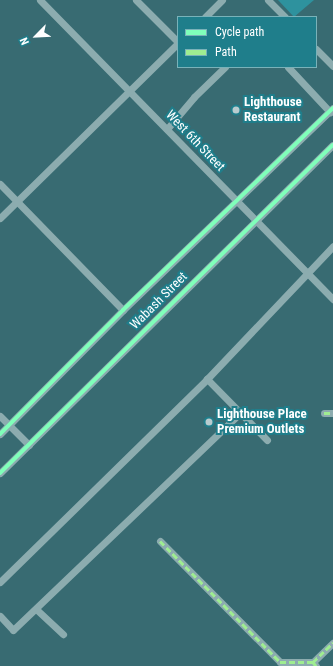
<!DOCTYPE html>
<html>
<head>
<meta charset="utf-8">
<style>
	body { margin:0 }
	#map { position:relative; width:333px; height:666px; overflow:hidden; background:#386b72; font-family:"Roboto Condensed",sans-serif }
	div>[style] { position:absolute }
	[style*='--x'] { left:calc(var(--x)*1px); top:calc(var(--y)*1px); width:calc(var(--w)*1px); rotate:calc(var(--a)*1deg) }
	.green>* { inset:0; background:#2e929e }
	.minor>* { height:7px; margin:-3.5px; padding:0 3.5px; transform-origin:3.5px; border-radius:3.5px; background:#8cacaf }
	.quiet>* { height:3px; margin-top:-1.5px; transform-origin:0; background:repeating-linear-gradient(90deg,#9fed91 0 6px,transparent 0 9px) }
	.cycleway>* { height:4px; margin:-2px; padding:0 2px; transform-origin:2px; border-radius:2px; background:#80ffba }
	.dots>* { width:11px; height:11px; translate:-50% -50%; box-sizing:border-box; border:2px solid #1f7e8b; border-radius:50% }
	span { translate:-50% -50%; white-space:nowrap; text-align:center; line-height:1.15; -webkit-text-stroke:4px #1f7e8b; paint-order:stroke }
	.poi-label { font-size:13px; color:#fff; font-weight:700 }
	.left { translate:0 -50%; text-align:left }
	.street-label { font-size:13px; color:#fff }
	.legend { position:absolute; left:177px; top:16px; width:140px; height:52px; box-sizing:border-box; background:#1f7e8b; border:1px solid #79b2b9; margin:0; padding:5px 7px; list-style:none; font-size:12px; color:#fff }
	.legend li { display:flex; align-items:center; gap:8px; height:20px }
	.legend b { width:20px; border:1px solid #79b2b9 }
	.north { position:absolute; left:16px; top:16px; width:40px; height:40px; -webkit-text-stroke:3px #1f7e8b; paint-order:stroke; rotate:246deg; font-size:11px; font-weight:700; line-height:16px; text-align:center; color:#fff }
	.north::after { content:''; display:block; margin:auto; width:14px; height:18px; background:#fff; clip-path:polygon(50% 0,100% 100%,50% 72%,0 100%) }
</style>
</head>
<body>
<div id="map">
	<div class="green">
		<div style="clip-path:polygon(278px 0,314px 0,294px 17px)"></div>
	</div>
	<div class="minor">
		<div style="--x:40;--y:0;--w:419;--a:45.6"></div>
		<div style="--x:136;--y:0;--w:59;--a:45"></div>
		<div style="--x:268;--y:0;--w:24;--a:45"></div>
		<div style="--x:205;--y:17;--w:24;--a:-45"></div>
		<div style="--x:316;--y:49;--w:24;--a:45"></div>
		<div style="--x:288;--y:67;--w:62;--a:47"></div>
		<div style="--x:167;--y:129;--w:42;--a:-49.8"></div>
		<div style="--x:194;--y:97;--w:43;--a:-44.1"></div>
		<div style="--x:0;--y:184;--w:176;--a:45.7"></div>
		<div style="--x:0;--y:218;--w:250;--a:-44.5"></div>
		<div style="--x:324;--y:413;--w:9;--a:0"></div>
		<div style="--x:0;--y:416;--w:41;--a:45"></div>
		<div style="--x:0;--y:434;--w:175;--a:-45.2"></div>
		<div style="--x:123;--y:310;--w:291;--a:-43.9"></div>
		<div style="--x:267;--y:440;--w:86;--a:-134.5"></div>
		<div style="--x:207;--y:379;--w:183;--a:-46.5"></div>
		<div style="--x:0;--y:473;--w:467;--a:-44.6"></div>
		<div style="--x:160;--y:541;--w:170;--a:45.2"></div>
		<div style="--x:280;--y:662;--w:33;--a:0"></div>
		<div style="--x:313;--y:662;--w:5;--a:53"></div>
		<div style="--x:0;--y:582;--w:290;--a:-44.4"></div>
		<div style="--x:36;--y:609;--w:37;--a:43"></div>
		<div style="--x:0;--y:616;--w:19;--a:47"></div>
		<div style="--x:13;--y:630;--w:314;--a:-43.7"></div>
		<div style="--x:313;--y:662;--w:28;--a:-44"></div>
	</div>
	<div class="quiet">
		<div style="--x:324;--y:413;--w:9;--a:0"></div>
		<div style="--x:160;--y:541;--w:170;--a:45.2"></div>
		<div style="--x:280;--y:662;--w:33;--a:0"></div>
		<div style="--x:313;--y:662;--w:5;--a:53"></div>
		<div style="--x:313;--y:662;--w:28;--a:-44"></div>
	</div>
	<div class="cycleway">
		<div style="--x:0;--y:434;--w:175;--a:-45.2"></div>
		<div style="--x:123;--y:310;--w:291;--a:-43.9"></div>
		<div style="--x:0;--y:473;--w:467;--a:-44.6"></div>
	</div>
	<div class="dots">
		<div style="left:236px;top:110px;background:#b9cbce"></div>
		<div style="left:209px;top:422px;background:#b9cbce"></div>
	</div>
	<div class="poi-label">
		<span class="left" style="left:244px;top:110px">Lighthouse<br>Restaurant</span>
		<span class="left" style="left:217px;top:422px">Lighthouse Place<br>Premium Outlets</span>
	</div>
	<div class="street-label">
		<span style="left:195px;top:141px;rotate:46deg">West 6th Street</span>
		<span style="left:159px;top:301px;rotate:-45deg">Wabash Street</span>
	</div>
	<ul class="legend">
	<li><b style="height:5px;background:#80ffba"></b>Cycle path</li>
	<li><b style="height:5px;background:#9fed91"></b>Path</li>
	</ul>
	<div class="north">N</div>
</div>
</body>
</html>
